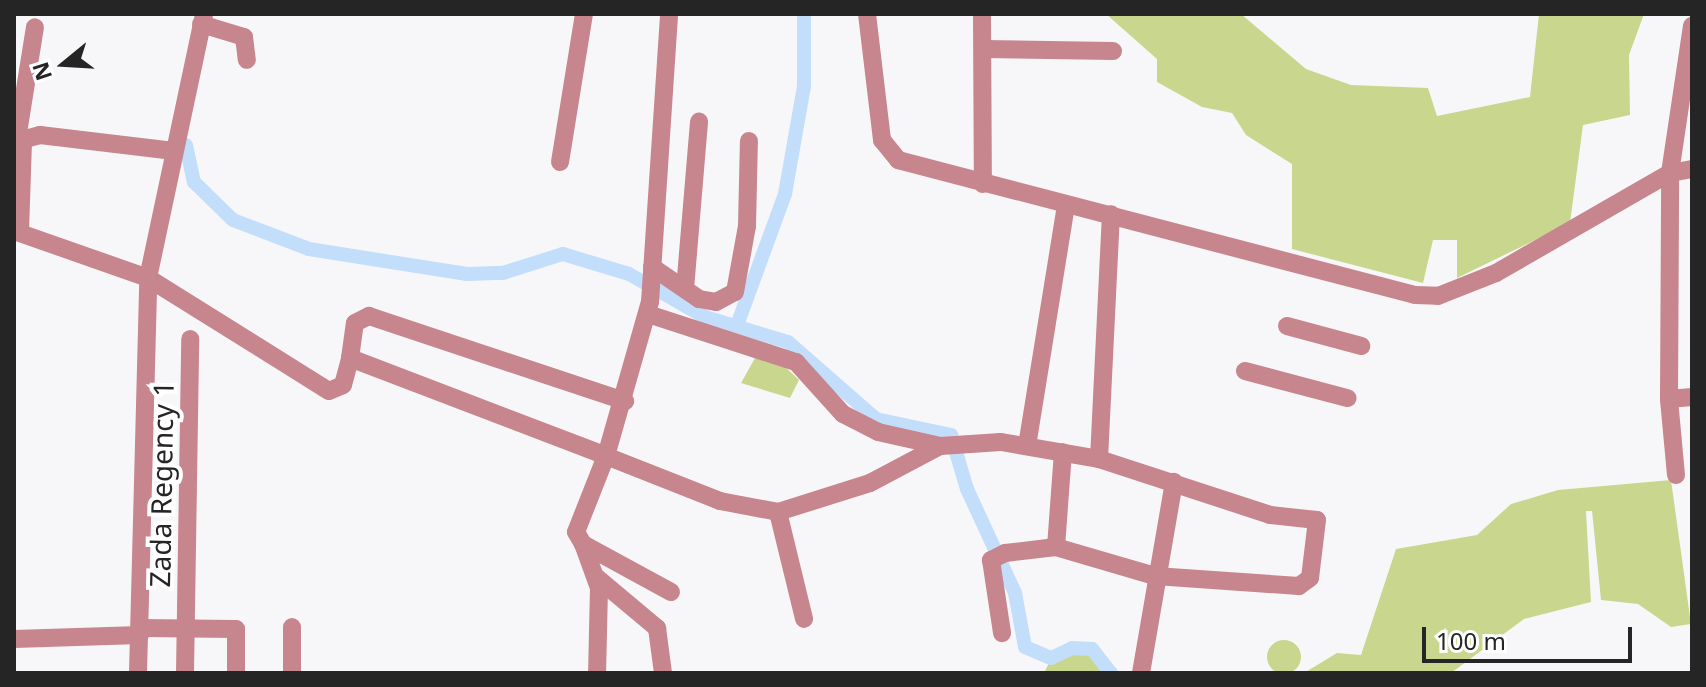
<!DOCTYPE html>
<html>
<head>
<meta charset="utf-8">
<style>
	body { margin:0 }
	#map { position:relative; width:1706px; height:687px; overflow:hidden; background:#f7f7fa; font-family:"Noto Sans",sans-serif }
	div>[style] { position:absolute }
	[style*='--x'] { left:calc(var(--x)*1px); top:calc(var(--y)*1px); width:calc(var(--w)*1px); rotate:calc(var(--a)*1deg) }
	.green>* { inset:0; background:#c9d78e }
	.round { border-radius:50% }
	.canal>* { height:14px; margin:-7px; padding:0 7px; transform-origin:7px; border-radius:7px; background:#c3defb }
	.minor>* { height:18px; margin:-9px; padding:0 9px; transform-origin:9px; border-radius:9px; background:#c7858d }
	span { translate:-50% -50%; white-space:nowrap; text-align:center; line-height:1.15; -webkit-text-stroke:8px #fff; paint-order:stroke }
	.street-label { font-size:28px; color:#252525 }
	.frame { position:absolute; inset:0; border:16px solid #252525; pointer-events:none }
	.north { position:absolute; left:24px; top:24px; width:80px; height:80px; -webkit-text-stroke:6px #fff; paint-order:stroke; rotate:252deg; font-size:22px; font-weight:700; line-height:32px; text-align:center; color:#252525 }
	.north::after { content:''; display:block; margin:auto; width:28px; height:36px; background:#252525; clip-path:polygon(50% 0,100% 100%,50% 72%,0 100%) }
	.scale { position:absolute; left:1422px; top:627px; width:210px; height:36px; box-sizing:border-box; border:4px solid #252525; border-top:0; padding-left:10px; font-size:24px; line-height:28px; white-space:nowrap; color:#252525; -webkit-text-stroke:6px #fff; paint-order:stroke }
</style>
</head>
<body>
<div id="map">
	<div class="green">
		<div style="clip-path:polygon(1106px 14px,1241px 14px,1306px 69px,1351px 85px,1428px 88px,1437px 116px,1530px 97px,1539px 14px,1644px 14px,1629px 55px,1630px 115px,1583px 125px,1570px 223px,1457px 278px,1457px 240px,1433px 240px,1423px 283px,1292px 249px,1292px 164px,1246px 135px,1232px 113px,1202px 107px,1157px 82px,1157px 59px)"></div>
		<div style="clip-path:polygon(755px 358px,782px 364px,799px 380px,790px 398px,741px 383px)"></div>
		<div style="clip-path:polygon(1671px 480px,1691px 624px,1671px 627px,1638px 604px,1601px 600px,1592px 511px,1586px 511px,1591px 602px,1524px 619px,1451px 673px,1304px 673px,1337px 653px,1361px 655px,1396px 549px,1477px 535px,1511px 504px,1558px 490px)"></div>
		<div class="round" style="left:1267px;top:640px;width:34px;height:34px"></div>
		<div style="clip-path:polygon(1073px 653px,1091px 655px,1104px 673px,1044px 673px,1049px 663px)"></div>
	</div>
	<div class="canal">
		<div style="--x:186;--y:145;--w:38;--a:78"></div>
		<div style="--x:194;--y:182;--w:54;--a:44.3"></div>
		<div style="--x:233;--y:220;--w:81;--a:20.9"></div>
		<div style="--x:309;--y:249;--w:160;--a:9"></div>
		<div style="--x:467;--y:274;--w:36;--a:-2"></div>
		<div style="--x:503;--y:273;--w:63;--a:-17.6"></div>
		<div style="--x:563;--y:254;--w:69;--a:16.9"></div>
		<div style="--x:629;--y:274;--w:87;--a:29.5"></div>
		<div style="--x:705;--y:317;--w:87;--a:16.8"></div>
		<div style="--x:788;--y:342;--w:117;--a:41.2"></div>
		<div style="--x:876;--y:419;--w:77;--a:12"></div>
		<div style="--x:951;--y:435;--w:56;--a:73.5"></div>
		<div style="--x:967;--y:489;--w:115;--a:65.2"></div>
		<div style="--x:1015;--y:593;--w:55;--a:79.5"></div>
		<div style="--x:1025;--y:647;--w:28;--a:23"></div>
		<div style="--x:1051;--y:658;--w:23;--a:-25"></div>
		<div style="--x:1072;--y:648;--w:20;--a:3"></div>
		<div style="--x:1092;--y:649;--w:31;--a:52"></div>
		<div style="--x:736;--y:328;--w:143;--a:-69.9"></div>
		<div style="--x:785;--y:194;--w:110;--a:-80"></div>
		<div style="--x:804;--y:86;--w:72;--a:-90"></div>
	</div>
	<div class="minor">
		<div style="--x:867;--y:14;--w:127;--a:83.2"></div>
		<div style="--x:882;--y:140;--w:26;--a:51"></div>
		<div style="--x:898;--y:160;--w:534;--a:14.63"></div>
		<div style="--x:1415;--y:295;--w:23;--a:2"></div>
		<div style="--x:1438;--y:296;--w:62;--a:-21.6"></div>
		<div style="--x:1496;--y:273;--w:201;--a:-29.9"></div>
		<div style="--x:1670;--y:173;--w:22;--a:-10"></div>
		<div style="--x:982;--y:14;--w:170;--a:89.7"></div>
		<div style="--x:201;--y:24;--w:45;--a:16.8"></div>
		<div style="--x:244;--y:37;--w:23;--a:83"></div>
		<div style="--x:983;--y:49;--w:130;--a:0.9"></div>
		<div style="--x:18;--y:133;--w:107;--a:-80.9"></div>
		<div style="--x:14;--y:142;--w:27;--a:-15"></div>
		<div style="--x:40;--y:135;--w:135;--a:6.8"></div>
		<div style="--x:560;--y:162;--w:150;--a:-80.8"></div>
		<div style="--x:14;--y:231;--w:142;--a:19.3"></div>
		<div style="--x:148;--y:278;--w:213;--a:32"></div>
		<div style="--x:329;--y:391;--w:15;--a:-23"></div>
		<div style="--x:343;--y:385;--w:28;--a:-75"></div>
		<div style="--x:350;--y:358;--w:274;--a:20.9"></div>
		<div style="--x:606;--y:456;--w:160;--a:-74.1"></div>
		<div style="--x:650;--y:302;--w:289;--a:-86.2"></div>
		<div style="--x:20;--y:232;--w:91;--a:-88.1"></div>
		<div style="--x:652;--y:267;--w:57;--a:34.2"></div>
		<div style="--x:699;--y:299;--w:17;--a:10"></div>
		<div style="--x:716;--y:302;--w:21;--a:-28"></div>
		<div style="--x:735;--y:292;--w:67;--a:-79.7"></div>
		<div style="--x:747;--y:226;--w:85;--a:-88.7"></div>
		<div style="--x:685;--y:289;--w:168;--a:-85.2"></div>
		<div style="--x:648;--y:314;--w:156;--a:18"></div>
		<div style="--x:796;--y:362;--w:70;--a:47.9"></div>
		<div style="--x:843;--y:414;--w:39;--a:27"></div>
		<div style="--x:878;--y:432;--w:64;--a:12.7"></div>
		<div style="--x:1287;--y:326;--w:77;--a:15.1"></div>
		<div style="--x:350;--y:358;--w:35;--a:-82"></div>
		<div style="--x:355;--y:323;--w:16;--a:-27"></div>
		<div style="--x:369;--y:316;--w:270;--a:18.4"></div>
		<div style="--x:1245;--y:371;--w:106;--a:14.8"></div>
		<div style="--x:1669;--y:399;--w:23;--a:-5"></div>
		<div style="--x:1027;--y:446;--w:243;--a:-80.8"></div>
		<div style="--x:1099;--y:459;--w:245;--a:-87.2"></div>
		<div style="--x:1676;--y:475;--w:76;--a:-95.3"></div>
		<div style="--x:1669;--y:399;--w:226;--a:-89.7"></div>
		<div style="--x:1670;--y:173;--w:149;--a:-81.5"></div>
		<div style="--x:778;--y:512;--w:110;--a:76.3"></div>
		<div style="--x:583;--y:544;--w:47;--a:70"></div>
		<div style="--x:599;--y:588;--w:85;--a:91.3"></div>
		<div style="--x:1056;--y:547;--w:95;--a:-85.8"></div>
		<div style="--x:596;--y:577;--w:80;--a:39.9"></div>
		<div style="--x:657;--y:628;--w:45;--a:82.4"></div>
		<div style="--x:671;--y:592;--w:100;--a:-151.4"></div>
		<div style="--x:583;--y:544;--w:14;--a:-120"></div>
		<div style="--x:576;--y:532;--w:82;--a:-68.5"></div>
		<div style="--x:606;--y:456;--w:123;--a:21.5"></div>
		<div style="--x:720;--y:501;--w:59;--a:10.7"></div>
		<div style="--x:778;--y:512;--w:96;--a:-17.5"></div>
		<div style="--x:870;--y:483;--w:79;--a:-27.9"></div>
		<div style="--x:940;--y:446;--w:61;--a:-3.8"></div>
		<div style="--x:1001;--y:442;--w:99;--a:9.8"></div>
		<div style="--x:1099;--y:459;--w:180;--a:18.1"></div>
		<div style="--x:1270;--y:515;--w:47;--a:6.1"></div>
		<div style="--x:1317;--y:520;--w:58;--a:96.9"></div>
		<div style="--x:1310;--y:578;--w:14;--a:144"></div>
		<div style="--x:1299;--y:586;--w:144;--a:-176"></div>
		<div style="--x:1155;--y:576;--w:103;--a:-163.7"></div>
		<div style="--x:1056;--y:547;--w:51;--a:173.3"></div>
		<div style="--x:1005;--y:553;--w:16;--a:153"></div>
		<div style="--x:991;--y:560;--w:74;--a:81.4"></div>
		<div style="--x:140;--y:628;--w:96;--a:0.6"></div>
		<div style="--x:236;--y:629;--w:44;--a:90"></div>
		<div style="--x:14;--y:639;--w:126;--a:-1.8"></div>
		<div style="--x:138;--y:673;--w:395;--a:-88.5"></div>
		<div style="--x:148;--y:278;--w:270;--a:-78"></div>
		<div style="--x:185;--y:673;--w:334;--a:-89.1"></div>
		<div style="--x:292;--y:673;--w:46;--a:-90"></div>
		<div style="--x:1141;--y:673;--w:194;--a:-80.2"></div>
	</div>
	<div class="street-label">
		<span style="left:161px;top:484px;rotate:-89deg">Zada Regency 1</span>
	</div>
	<div class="frame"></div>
	<div class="north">N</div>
	<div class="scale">100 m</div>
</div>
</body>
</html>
